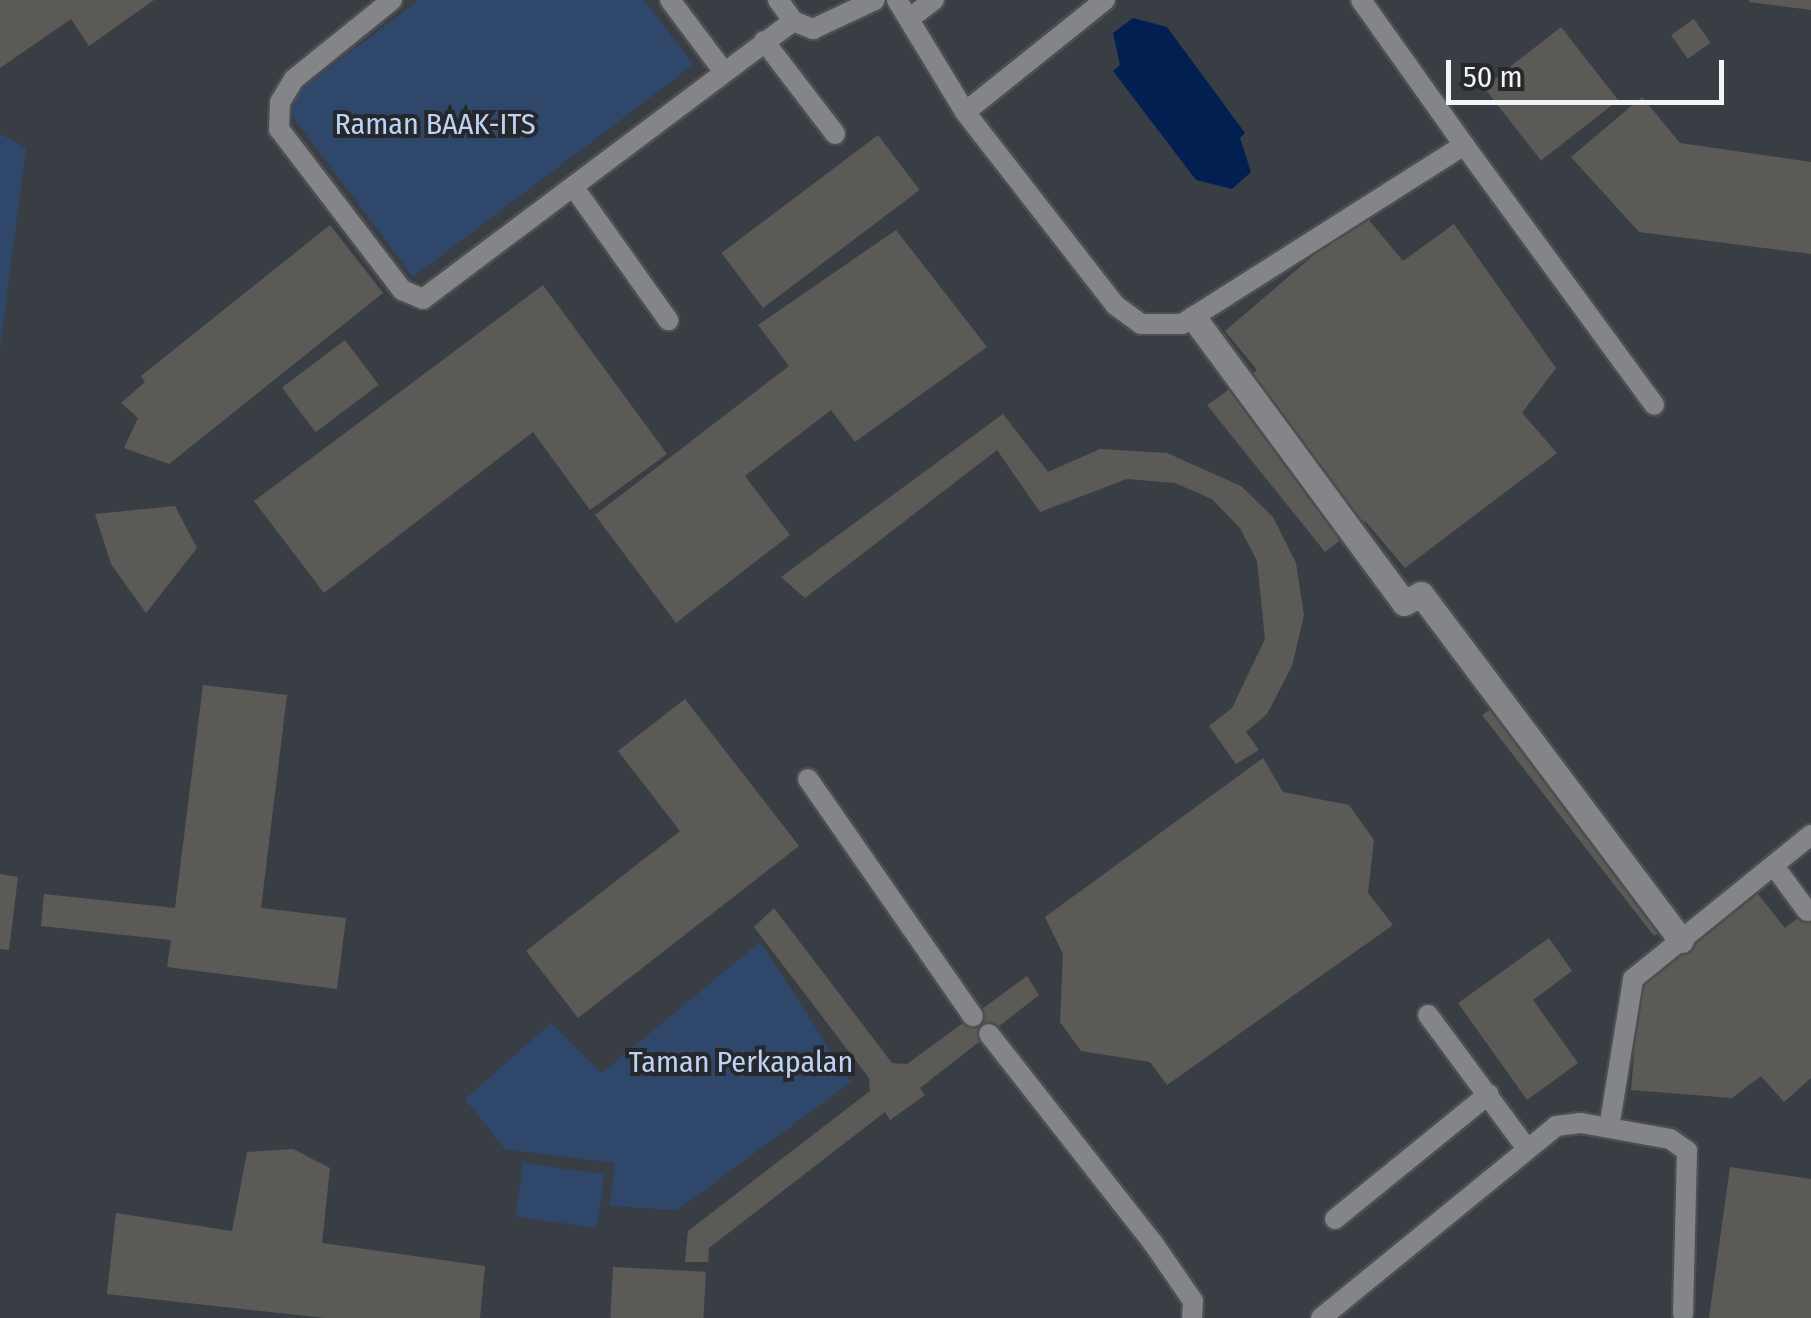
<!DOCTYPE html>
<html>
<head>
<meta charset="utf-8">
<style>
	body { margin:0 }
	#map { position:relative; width:1811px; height:1318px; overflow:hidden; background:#313235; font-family:"Fira Sans Condensed",sans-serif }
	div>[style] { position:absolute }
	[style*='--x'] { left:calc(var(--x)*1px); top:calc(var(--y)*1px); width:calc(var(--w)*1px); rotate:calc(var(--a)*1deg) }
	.built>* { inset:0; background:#393e45; transform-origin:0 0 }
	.green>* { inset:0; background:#30476c; transform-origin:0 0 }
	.water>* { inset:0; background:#021f52 }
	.building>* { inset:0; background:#5c5a57; transform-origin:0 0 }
	.roads { filter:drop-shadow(2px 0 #4d4e50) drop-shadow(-2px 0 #4d4e50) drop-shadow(0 2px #4d4e50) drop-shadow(0 -2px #4d4e50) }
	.lane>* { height:20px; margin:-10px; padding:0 10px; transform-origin:10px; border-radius:10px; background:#838588 }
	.street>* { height:25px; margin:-12.5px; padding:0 12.5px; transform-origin:12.5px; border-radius:12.5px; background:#838588 }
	span { translate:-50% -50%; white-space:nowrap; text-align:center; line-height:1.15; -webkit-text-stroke:8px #27282b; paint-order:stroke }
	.park-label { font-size:30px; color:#bed3f4 }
	.scale { position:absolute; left:1446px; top:60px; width:278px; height:45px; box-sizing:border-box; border:5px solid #f3f4f5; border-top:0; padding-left:12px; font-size:30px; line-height:35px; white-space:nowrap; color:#f3f4f5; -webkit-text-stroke:8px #27282b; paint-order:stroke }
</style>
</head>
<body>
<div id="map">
	<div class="built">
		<div style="left:0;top:0;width:1811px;height:1318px"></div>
	</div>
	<div class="green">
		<div style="clip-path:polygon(419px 0,644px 0,693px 65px,413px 277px,283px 103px)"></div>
		<div style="clip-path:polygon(0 134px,26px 148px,0 348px)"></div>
		<div style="clip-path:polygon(760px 942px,851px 1082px,677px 1210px,610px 1206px,615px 1163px,505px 1149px,465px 1099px,551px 1023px,602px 1073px)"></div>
		<div style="left:523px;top:1163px;width:82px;height:54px;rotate:8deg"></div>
	</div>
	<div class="water">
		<div style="clip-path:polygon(1133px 18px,1167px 27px,1245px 133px,1240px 138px,1251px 172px,1232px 189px,1196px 180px,1113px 71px,1120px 65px,1113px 33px)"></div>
	</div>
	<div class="building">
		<div style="clip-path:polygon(0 0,154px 0,89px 46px,71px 19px,0 68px)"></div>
		<div style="clip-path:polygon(1749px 0,1811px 0,1811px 10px,1749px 2px)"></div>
		<div style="left:1694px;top:19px;width:29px;height:28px;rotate:55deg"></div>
		<div style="left:1561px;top:27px;width:93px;height:98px;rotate:52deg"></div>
		<div style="clip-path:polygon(1642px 97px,1680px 143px,1811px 162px,1811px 254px,1639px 232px,1571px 157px)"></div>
		<div style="left:878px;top:135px;width:69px;height:196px;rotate:53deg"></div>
		<div style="clip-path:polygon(1363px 213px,1403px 261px,1454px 224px,1556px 368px,1522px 413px,1557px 453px,1405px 568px,1365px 521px,1325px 552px,1207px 405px,1257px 370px,1225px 331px)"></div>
		<div style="clip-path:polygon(330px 225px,383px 293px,169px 464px,124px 448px,138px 418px,121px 403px,145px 382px,141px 376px)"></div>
		<div style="clip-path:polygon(896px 230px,987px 347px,855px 442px,831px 410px,745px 476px,790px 535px,676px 623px,595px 515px,789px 366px,758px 325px)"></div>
		<div style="clip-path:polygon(543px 285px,667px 454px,590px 510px,533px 432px,324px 593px,254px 501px)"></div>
		<div style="left:345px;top:340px;width:56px;height:79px;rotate:53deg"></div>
		<div style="clip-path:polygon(1003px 414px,1048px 472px,1100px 449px,1167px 453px,1241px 486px,1273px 517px,1296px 563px,1304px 615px,1292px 666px,1267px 714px,1246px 732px,1259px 750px,1236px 764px,1209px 726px,1232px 708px,1265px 639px,1257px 561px,1240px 528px,1212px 499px,1175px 483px,1127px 479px,1040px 512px,997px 450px,805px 598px,781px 577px)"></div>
		<div style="clip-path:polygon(175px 506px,197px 548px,146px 613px,111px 564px,95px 514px)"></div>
		<div style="clip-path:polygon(203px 685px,287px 695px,261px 908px,346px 918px,337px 989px,167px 967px,171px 940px,41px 926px,44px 894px,175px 908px)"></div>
		<div style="clip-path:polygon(1514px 694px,1679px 918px,1654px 936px,1482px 715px)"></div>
		<div style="clip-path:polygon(685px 699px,799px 846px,578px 1018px,526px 951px,680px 831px,618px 751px)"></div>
		<div style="clip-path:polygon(1263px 758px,1283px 792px,1349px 805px,1374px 840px,1368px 893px,1393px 925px,1167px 1085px,1150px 1062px,1081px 1051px,1060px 1022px,1063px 954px,1045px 917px)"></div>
		<div style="clip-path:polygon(0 874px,18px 877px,9px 950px,0 949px)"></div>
		<div style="clip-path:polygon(1757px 893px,1785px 928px,1811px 908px,1811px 1078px,1784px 1102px,1761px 1076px,1732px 1098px,1631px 1090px,1640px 984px)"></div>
		<div style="clip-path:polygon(774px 908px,892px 1063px,907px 1064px,1027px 976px,1039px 995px,920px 1088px,925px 1095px,890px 1120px,885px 1112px,709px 1248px,708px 1262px,685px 1262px,688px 1231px,870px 1091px,869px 1078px,754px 927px)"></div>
		<div style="clip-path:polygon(1549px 938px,1572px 971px,1533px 1000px,1578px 1063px,1527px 1100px,1458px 1003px)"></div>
		<div style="clip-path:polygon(293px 1149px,330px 1168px,322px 1243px,485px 1266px,480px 1318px,325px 1318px,107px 1294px,116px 1213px,232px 1231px,247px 1152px)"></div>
		<div style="clip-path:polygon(1730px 1167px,1811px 1179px,1811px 1318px,1709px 1318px)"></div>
		<div style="left:613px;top:1267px;width:93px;height:51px;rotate:3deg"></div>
	</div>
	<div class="roads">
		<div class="lane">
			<div style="--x:392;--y:0;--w:126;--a:141.1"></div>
			<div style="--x:294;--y:79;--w:27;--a:121"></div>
			<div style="--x:280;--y:102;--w:27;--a:92"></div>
			<div style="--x:279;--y:129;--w:203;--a:52.6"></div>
			<div style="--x:402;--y:290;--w:23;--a:23"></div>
			<div style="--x:423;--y:299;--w:463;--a:-36.9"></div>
			<div style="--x:670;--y:0;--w:90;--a:53.1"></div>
			<div style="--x:778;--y:0;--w:26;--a:54"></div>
			<div style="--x:793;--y:21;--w:22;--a:22"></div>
			<div style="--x:813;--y:29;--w:68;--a:-25.1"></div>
			<div style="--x:897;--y:0;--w:131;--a:58.7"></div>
			<div style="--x:1105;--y:0;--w:179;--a:141.3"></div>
			<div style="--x:965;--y:112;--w:244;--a:52.1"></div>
			<div style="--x:1115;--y:305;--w:32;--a:36"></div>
			<div style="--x:1141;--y:324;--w:41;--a:0"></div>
			<div style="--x:1182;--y:324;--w:334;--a:-32.4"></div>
			<div style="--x:1464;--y:145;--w:178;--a:-125.4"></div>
			<div style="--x:910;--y:18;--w:30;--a:-37"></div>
			<div style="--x:764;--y:41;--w:117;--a:52.6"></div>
			<div style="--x:1464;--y:145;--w:322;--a:53.8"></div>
			<div style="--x:575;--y:189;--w:161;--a:54.6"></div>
			<div style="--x:808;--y:779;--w:289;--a:55.2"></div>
			<div style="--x:1774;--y:866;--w:56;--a:53.7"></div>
			<div style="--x:1428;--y:1015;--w:167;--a:53.5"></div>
			<div style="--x:989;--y:1034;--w:266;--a:51.9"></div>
			<div style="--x:1153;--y:1243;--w:70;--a:55.4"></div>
			<div style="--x:1193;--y:1301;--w:17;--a:93"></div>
			<div style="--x:1609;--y:1128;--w:151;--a:-80.8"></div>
			<div style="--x:1633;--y:979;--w:229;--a:-39"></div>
			<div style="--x:1335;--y:1219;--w:198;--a:-39.1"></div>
			<div style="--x:1321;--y:1318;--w:303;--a:-39.2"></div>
			<div style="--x:1556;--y:1126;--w:25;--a:-7"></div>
			<div style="--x:1581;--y:1123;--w:90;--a:10.2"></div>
			<div style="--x:1670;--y:1139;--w:21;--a:35"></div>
			<div style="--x:1687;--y:1151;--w:163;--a:91.4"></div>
		</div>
		<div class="street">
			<div style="--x:1194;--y:318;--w:354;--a:53.6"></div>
			<div style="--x:1404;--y:603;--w:19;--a:-28"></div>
			<div style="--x:1421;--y:594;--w:433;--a:53.1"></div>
		</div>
	</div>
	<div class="park-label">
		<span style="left:435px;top:124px">Raman BAAK-ITS</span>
		<span style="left:741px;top:1062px">Taman Perkapalan</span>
	</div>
	<div class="scale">50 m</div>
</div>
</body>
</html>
